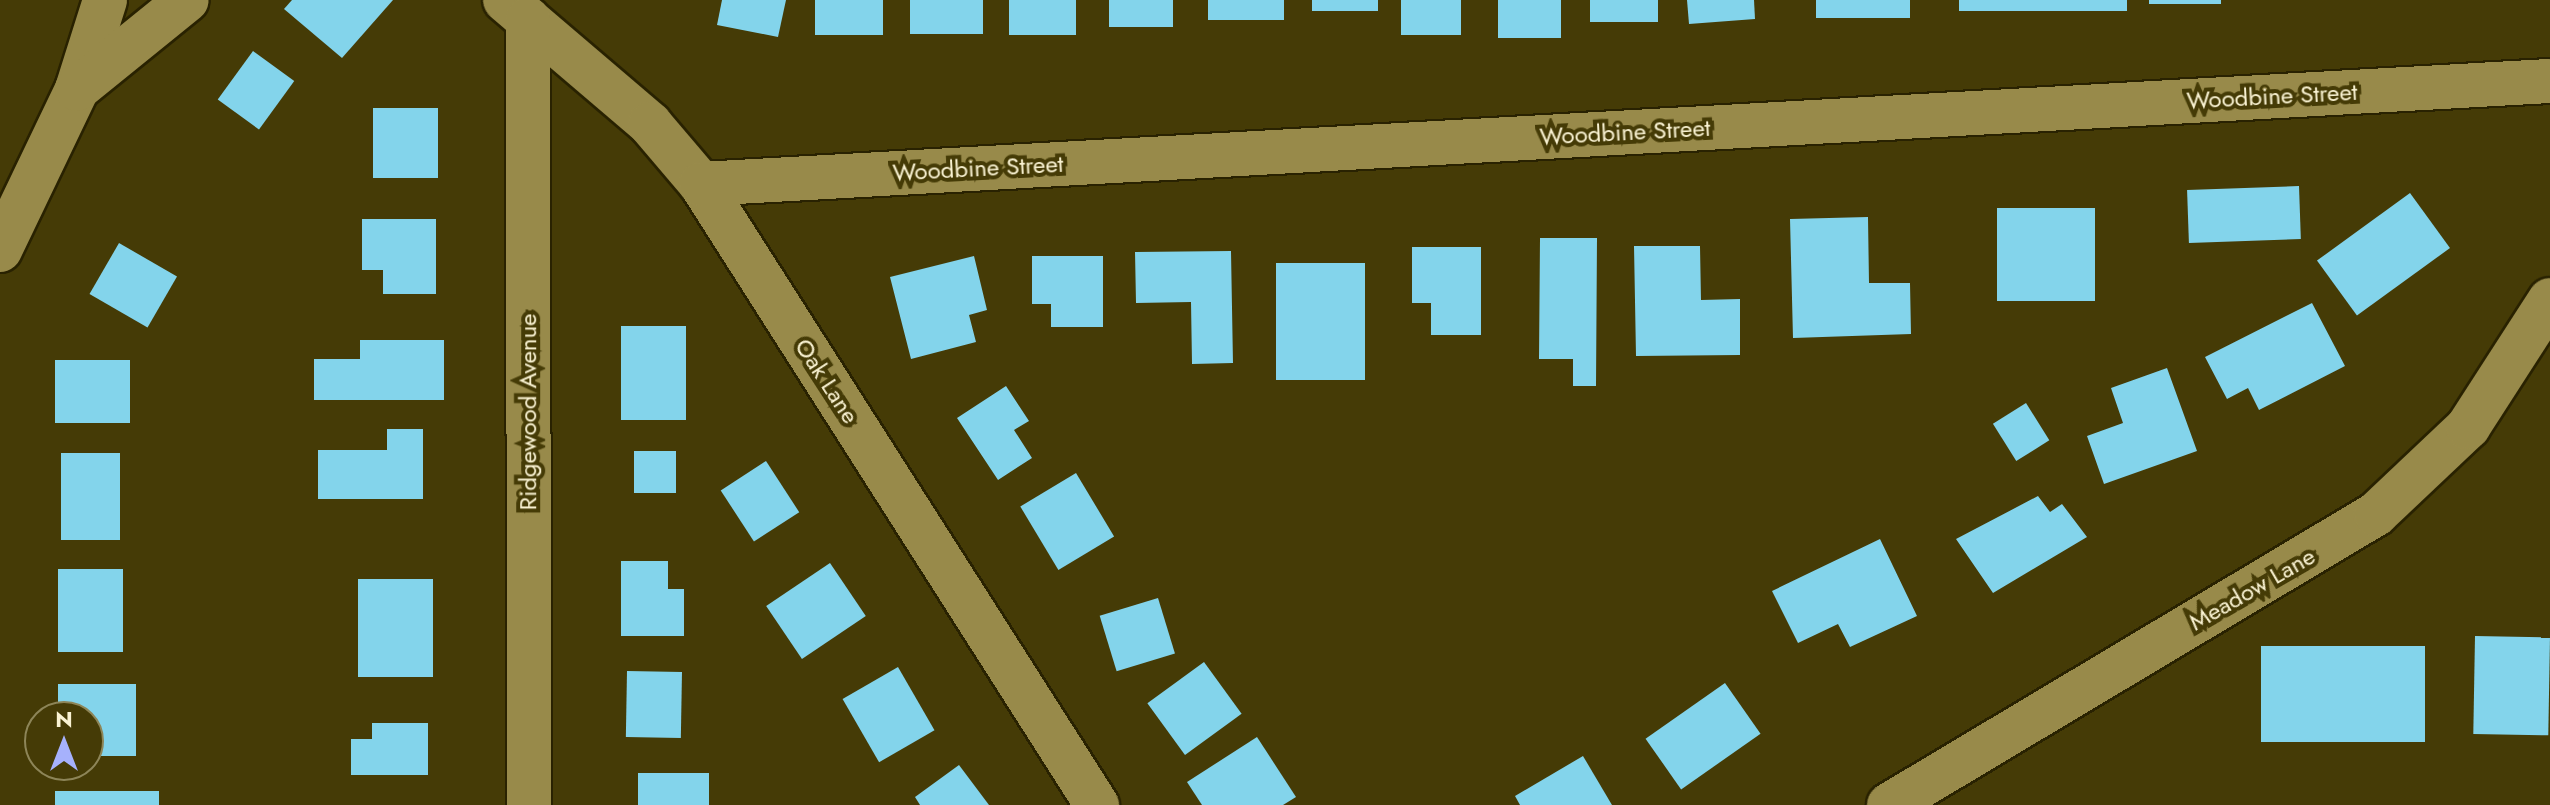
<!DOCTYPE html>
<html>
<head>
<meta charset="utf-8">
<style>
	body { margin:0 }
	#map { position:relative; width:2550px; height:805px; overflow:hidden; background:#453b06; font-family:Jost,sans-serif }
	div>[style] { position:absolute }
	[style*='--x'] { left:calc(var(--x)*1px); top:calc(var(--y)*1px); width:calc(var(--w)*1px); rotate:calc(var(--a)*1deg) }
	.building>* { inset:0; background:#83d4eb; transform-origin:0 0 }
	.roads { filter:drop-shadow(2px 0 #292201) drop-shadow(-2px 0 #292201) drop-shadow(0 2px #292201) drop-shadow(0 -2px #292201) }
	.minor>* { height:44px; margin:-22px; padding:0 22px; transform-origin:22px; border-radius:22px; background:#988a4a }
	span { translate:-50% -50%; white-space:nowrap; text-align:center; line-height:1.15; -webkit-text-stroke:8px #453b06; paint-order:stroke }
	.street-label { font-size:24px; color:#faf3d3 }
	.north { position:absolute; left:24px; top:701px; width:80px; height:80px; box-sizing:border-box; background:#453b06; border:2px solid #8d8558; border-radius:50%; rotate:0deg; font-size:22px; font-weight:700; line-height:32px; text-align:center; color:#faf3d3 }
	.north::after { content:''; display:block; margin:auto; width:28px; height:36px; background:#a6b1fc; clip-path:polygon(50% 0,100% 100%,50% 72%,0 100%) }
</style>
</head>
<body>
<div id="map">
	<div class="building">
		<div style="clip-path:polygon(292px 0,393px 0,342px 58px,284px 9px)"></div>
		<div style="clip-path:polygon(722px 0,786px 0,778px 37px,717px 25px)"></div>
		<div style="left:815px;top:0;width:68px;height:35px"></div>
		<div style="left:910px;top:0;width:73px;height:34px"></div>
		<div style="left:1009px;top:0;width:67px;height:35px"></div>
		<div style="left:1109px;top:0;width:64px;height:27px"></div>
		<div style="left:1208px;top:0;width:76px;height:20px"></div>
		<div style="left:1312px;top:0;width:66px;height:11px"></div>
		<div style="left:1401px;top:0;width:60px;height:35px"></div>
		<div style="left:1498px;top:0;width:63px;height:38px"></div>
		<div style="left:1590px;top:0;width:68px;height:22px"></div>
		<div style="clip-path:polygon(1687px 0,1754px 0,1755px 19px,1689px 24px)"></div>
		<div style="left:1816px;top:0;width:94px;height:18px"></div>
		<div style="left:1959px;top:0;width:168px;height:11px"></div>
		<div style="left:2149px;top:0;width:72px;height:4px"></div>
		<div style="left:253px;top:51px;width:51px;height:60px;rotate:36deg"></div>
		<div style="left:373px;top:108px;width:65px;height:70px"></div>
		<div style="left:2299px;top:186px;width:53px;height:112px;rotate:88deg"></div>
		<div style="left:2410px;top:193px;width:68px;height:115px;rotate:54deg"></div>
		<div style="left:1997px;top:208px;width:98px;height:93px"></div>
		<div style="clip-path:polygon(1868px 217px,1869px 283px,1910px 283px,1911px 334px,1793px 338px,1790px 219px)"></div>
		<div style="clip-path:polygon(362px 219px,436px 219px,436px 294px,383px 294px,383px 270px,362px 270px)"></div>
		<div style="clip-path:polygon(1540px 238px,1597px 238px,1596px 386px,1573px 386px,1573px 359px,1539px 359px)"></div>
		<div style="left:119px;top:243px;width:67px;height:59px;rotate:30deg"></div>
		<div style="clip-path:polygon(1634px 246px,1700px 246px,1701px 300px,1740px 299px,1740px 355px,1636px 356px)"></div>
		<div style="clip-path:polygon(1412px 247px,1481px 247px,1481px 335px,1431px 335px,1431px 303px,1412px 303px)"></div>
		<div style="clip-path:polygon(1231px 251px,1233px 363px,1192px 364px,1191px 302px,1136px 303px,1135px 252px)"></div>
		<div style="clip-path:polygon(974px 256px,987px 310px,969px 315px,976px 342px,911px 359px,890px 277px)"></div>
		<div style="clip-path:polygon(1032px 256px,1103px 256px,1103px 327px,1051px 327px,1051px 304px,1032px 304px)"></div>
		<div style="left:1276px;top:263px;width:89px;height:117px"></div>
		<div style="clip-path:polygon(2312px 303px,2345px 366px,2259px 410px,2248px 388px,2227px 399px,2205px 357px)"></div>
		<div style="left:621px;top:326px;width:65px;height:94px"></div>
		<div style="clip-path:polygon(360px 340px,444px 340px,444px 400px,314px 400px,314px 359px,360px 359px)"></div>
		<div style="left:55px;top:360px;width:75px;height:63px"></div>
		<div style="clip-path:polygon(2167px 368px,2197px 451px,2104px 484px,2087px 436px,2123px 423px,2111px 388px)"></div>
		<div style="clip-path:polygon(1006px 386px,1029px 421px,1014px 430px,1032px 458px,998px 480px,957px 418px)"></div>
		<div style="left:2026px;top:403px;width:44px;height:39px;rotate:58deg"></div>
		<div style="clip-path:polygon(387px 429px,423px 429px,423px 499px,318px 499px,318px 450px,387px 450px)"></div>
		<div style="left:634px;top:451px;width:42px;height:42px"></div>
		<div style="left:61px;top:453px;width:59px;height:87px"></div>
		<div style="left:766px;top:461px;width:61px;height:54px;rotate:57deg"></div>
		<div style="left:1076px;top:473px;width:74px;height:65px;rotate:59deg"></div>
		<div style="clip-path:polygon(2038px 496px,2050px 512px,2062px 504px,2087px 537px,1993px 593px,1956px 539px)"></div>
		<div style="clip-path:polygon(1880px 539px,1917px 616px,1850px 647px,1838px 624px,1798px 643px,1772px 591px)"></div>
		<div style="clip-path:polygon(621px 561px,668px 561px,668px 589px,684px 589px,684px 636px,621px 636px)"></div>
		<div style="left:830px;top:563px;width:64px;height:77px;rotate:56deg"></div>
		<div style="left:58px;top:569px;width:65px;height:83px"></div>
		<div style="left:358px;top:579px;width:75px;height:98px"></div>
		<div style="left:1158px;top:598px;width:58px;height:61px;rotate:73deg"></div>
		<div style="left:2475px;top:636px;width:75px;height:98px;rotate:1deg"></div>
		<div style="left:2261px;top:646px;width:164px;height:96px"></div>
		<div style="left:1204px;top:662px;width:64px;height:70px;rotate:54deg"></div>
		<div style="left:898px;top:667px;width:73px;height:64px;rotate:60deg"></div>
		<div style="left:627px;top:671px;width:55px;height:66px;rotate:1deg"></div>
		<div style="left:1725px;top:683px;width:62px;height:97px;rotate:55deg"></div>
		<div style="clip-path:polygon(58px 684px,136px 684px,136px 756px,88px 756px,88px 717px,58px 717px)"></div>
		<div style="clip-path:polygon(372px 723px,428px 723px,428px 775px,351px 775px,351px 739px,372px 739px)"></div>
		<div style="clip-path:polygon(1257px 737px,1296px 797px,1283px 805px,1202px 805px,1187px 782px)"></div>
		<div style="clip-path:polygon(1583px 756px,1612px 805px,1520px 805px,1515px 796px)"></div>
		<div style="clip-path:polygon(959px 765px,989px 805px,920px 805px,915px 797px)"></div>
		<div style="left:638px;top:773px;width:71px;height:32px"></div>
		<div style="left:55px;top:791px;width:104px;height:14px"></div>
	</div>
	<div class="roads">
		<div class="minor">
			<div style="--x:505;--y:0;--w:191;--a:40.5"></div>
			<div style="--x:650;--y:124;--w:79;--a:49.6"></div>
			<div style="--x:701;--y:184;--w:737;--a:57.48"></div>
			<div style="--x:528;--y:19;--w:786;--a:89.93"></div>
			<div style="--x:77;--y:89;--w:93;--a:-72.5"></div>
			<div style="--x:701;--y:184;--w:1852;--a:-3.19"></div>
			<div style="--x:0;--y:250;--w:178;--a:-64.4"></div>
			<div style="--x:77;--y:89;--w:141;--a:-39"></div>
			<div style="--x:1889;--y:805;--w:567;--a:-30.86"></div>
			<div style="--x:2376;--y:514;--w:127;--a:-43.4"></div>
			<div style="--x:2468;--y:427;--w:151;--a:-57.2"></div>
		</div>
	</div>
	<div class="street-label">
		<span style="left:2272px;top:96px;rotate:-3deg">Woodbine Street</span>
		<span style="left:1625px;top:132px;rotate:-3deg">Woodbine Street</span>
		<span style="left:978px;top:168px;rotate:-3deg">Woodbine Street</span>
		<span style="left:827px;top:381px;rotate:57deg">Oak Lane</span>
		<span style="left:528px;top:412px;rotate:-90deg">Ridgewood Avenue</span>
		<span style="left:2252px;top:589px;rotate:-30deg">Meadow Lane</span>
	</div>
	<div class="north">N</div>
</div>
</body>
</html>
